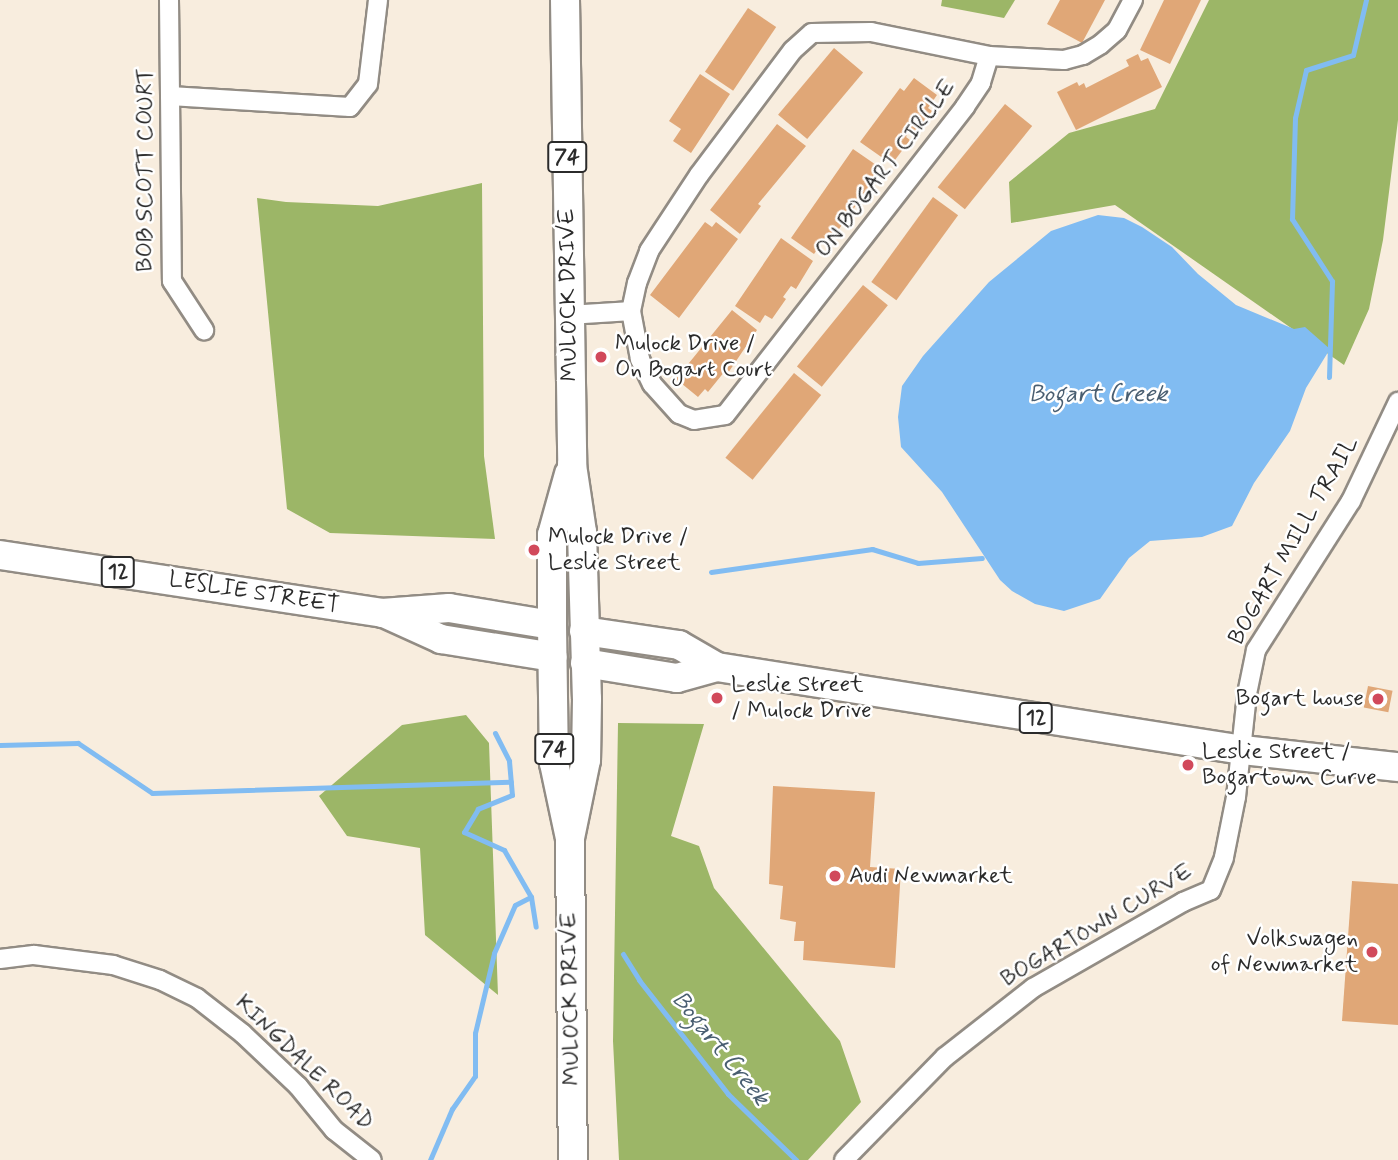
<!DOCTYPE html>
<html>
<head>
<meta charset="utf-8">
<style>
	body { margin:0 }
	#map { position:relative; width:1398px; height:1160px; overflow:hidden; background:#f8edde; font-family:Mynerve,sans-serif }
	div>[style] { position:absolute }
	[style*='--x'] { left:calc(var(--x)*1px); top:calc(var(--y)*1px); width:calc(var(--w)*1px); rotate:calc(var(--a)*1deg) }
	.forest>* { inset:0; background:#9cb667 }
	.water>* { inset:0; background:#81bcf2 }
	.stream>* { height:5px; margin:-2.5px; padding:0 2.5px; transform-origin:2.5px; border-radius:2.5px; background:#81bcf2 }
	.building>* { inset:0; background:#e0a777; transform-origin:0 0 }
	.roads { filter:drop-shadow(2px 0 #928c84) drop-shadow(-2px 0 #928c84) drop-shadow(0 2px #928c84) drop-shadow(0 -2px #928c84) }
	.street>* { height:18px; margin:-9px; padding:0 9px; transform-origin:9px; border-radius:9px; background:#fff }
	.primary>* { height:28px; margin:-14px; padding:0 14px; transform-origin:14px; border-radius:14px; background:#fff }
	.dots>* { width:19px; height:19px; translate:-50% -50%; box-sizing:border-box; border:4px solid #fff; border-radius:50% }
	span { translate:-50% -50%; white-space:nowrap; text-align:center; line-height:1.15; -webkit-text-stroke:5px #fff; paint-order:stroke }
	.shield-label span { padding:2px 5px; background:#fff; border:2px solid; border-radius:5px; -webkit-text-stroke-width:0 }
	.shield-label { font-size:21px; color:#2b2b2b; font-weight:700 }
	.street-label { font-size:23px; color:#2b2b2b }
	.poi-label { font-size:23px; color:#2b2b2b }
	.left { translate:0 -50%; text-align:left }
	.right { translate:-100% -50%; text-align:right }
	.water-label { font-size:24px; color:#495e71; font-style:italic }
</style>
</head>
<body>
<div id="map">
	<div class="forest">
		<div style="clip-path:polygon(942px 0,1015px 0,1004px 18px,941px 6px)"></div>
		<div style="clip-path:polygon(1209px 0,1398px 0,1398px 120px,1383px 240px,1369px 309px,1344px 365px,1115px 205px,1011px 223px,1009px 182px,1069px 133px,1155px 109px)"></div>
		<div style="clip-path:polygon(482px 183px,484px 456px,495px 539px,330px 533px,287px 509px,257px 198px,286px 202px,378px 206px)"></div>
		<div style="clip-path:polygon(466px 715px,489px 743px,498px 995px,425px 935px,420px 848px,347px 836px,319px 796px,402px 725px)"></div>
		<div style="clip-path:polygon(618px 723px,704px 724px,671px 836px,699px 846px,714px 888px,840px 1041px,861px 1102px,808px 1160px,619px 1160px,613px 1041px)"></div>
	</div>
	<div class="water">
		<div style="clip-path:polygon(1098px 215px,1124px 218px,1142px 227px,1172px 247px,1198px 274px,1236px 305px,1294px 329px,1305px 327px,1330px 349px,1306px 388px,1290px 431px,1254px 483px,1232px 526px,1202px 537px,1150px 541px,1129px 558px,1100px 599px,1064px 611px,1035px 604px,1012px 591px,1000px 580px,942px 492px,901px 447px,898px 417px,902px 386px,923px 356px,989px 282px,1051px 231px)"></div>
	</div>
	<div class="stream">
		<div style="--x:1329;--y:377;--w:96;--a:-88.2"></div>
		<div style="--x:1332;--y:281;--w:74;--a:-122.8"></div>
		<div style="--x:1292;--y:219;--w:101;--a:-88.3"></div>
		<div style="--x:1295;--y:118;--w:49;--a:-77.1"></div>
		<div style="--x:1306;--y:70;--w:49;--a:-17.7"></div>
		<div style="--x:1353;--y:55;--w:57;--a:-76.7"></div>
		<div style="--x:711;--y:572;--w:163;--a:-8.1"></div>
		<div style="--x:872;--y:549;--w:48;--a:16.9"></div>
		<div style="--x:918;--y:563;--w:64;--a:-4.5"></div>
		<div style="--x:495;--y:733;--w:31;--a:63"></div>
		<div style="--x:509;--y:761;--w:34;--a:85"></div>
		<div style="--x:512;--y:795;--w:37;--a:158"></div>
		<div style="--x:478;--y:809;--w:27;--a:121"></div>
		<div style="--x:464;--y:832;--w:44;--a:24.2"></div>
		<div style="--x:504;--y:850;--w:54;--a:60.1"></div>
		<div style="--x:531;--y:897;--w:30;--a:81"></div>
		<div style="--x:0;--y:745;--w:78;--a:-1.5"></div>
		<div style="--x:78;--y:743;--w:89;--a:34"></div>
		<div style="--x:152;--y:793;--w:359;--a:-1.8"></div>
		<div style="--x:623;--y:954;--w:31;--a:58"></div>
		<div style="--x:639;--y:980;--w:145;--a:52"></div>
		<div style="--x:728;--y:1094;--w:95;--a:44.1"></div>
		<div style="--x:430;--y:1160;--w:56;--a:-66.7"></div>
		<div style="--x:452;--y:1109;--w:40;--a:-55.1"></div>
		<div style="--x:475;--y:1076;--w:43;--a:-90"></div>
		<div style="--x:475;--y:1033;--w:82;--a:-76.6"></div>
		<div style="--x:494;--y:953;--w:52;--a:-66.4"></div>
		<div style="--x:515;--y:905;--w:18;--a:-27"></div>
	</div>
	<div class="building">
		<div style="clip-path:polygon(1060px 0,1105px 0,1082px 43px,1047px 24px)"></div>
		<div style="clip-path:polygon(1164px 0,1201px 0,1170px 64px,1140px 50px)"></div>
		<div style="left:748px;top:8px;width:34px;height:77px;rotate:34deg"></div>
		<div style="left:834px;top:48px;width:38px;height:87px;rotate:40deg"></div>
		<div style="clip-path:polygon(1138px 54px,1141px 61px,1148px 58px,1162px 87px,1076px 130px,1057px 92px,1077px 82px,1079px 86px,1084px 83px,1086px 88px,1129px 66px,1126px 60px)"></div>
		<div style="clip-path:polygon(700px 74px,730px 94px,691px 153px,673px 141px,681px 129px,669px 121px)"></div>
		<div style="clip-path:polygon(914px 78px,937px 95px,928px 108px,932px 111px,915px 134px,910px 131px,906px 137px,910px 140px,895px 160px,890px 157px,887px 161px,860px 142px,900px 88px,904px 91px)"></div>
		<div style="left:1005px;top:104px;width:35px;height:107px;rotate:39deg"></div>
		<div style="clip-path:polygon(777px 124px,806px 146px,758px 204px,761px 206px,740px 234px,710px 210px)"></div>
		<div style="clip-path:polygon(853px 149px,882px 169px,834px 236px,829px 232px,814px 254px,791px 238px)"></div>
		<div style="left:933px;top:197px;width:31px;height:105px;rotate:36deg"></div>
		<div style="clip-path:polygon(705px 222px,712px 227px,716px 222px,738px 239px,679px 318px,650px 295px)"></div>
		<div style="clip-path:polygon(781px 238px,813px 261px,796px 289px,791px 286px,783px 297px,786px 299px,772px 319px,765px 315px,760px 323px,735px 306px)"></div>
		<div style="left:863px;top:285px;width:32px;height:105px;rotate:39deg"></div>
		<div style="clip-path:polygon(732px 310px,757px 330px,728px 373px,725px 371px,708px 392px,705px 389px,698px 397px,676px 379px)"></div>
		<div style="left:794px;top:373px;width:35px;height:109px;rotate:39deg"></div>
		<div style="left:1368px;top:686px;width:25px;height:22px;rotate:11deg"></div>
		<div style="clip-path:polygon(773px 786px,875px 792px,870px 867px,901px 869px,895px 968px,803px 960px,804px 941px,794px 941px,796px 922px,780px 919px,783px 886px,769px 884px)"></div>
		<div style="clip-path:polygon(1352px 881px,1398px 884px,1398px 1025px,1342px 1021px)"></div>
	</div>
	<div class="roads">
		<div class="street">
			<div style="--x:169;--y:0;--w:281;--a:89.4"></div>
			<div style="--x:172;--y:281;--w:59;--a:56.9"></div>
			<div style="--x:989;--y:56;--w:28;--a:107"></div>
			<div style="--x:981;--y:83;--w:29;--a:124"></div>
			<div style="--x:965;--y:107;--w:390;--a:127.9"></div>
			<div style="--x:725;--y:415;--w:31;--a:171"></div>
			<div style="--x:694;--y:420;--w:16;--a:-158"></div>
			<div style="--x:679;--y:414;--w:40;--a:-132"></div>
			<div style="--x:652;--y:384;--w:28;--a:-116"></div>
			<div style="--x:640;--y:359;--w:49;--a:-100.6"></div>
			<div style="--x:631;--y:311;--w:29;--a:-78"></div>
			<div style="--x:637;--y:283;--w:34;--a:-69"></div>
			<div style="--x:649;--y:251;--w:91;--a:-56.7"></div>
			<div style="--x:699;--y:175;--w:156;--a:-53.1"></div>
			<div style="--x:793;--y:50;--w:25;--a:-42"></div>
			<div style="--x:812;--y:33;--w:59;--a:-1"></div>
			<div style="--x:871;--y:32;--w:120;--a:11.5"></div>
			<div style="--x:989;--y:56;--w:75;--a:3.1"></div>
			<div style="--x:1064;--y:60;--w:20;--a:-15"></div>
			<div style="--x:1083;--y:55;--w:21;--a:-31"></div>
			<div style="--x:1101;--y:44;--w:21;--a:-41"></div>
			<div style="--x:1117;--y:30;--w:34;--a:-62"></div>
			<div style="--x:170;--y:96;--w:180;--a:3.5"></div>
			<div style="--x:350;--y:107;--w:29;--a:-52"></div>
			<div style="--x:368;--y:84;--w:85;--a:-83.2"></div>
			<div style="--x:569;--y:315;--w:62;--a:-3.7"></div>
			<div style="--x:0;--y:959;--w:34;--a:-7"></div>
			<div style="--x:34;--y:955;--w:80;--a:7.2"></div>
			<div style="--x:113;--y:965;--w:49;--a:17.7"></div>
			<div style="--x:160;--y:980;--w:41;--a:25.9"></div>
			<div style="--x:197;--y:998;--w:58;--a:38"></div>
			<div style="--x:243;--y:1034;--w:76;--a:43.4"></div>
			<div style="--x:298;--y:1086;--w:57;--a:50.7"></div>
			<div style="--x:334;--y:1130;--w:48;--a:38.3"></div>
			<div style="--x:844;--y:1160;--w:144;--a:-45.6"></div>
			<div style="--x:945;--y:1057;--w:112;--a:-38.1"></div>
			<div style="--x:1033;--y:988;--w:173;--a:-29.8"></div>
			<div style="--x:1183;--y:902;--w:30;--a:-23"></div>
			<div style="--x:1211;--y:890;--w:35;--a:-68"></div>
			<div style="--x:1224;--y:857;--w:61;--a:-78.7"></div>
			<div style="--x:1236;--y:797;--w:104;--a:-83.9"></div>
			<div style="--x:1247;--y:694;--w:45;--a:-78.4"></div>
			<div style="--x:1256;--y:650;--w:177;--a:-57.5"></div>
			<div style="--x:1351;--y:501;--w:110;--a:-64.6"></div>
		</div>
		<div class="primary">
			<div style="--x:565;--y:0;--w:465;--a:89.1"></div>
			<div style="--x:572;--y:465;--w:68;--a:81.5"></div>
			<div style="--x:582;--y:532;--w:167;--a:88.3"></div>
			<div style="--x:587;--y:699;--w:61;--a:90.9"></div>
			<div style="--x:586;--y:760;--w:80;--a:101.6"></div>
			<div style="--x:569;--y:474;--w:63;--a:105.6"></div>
			<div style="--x:552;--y:535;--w:90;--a:90"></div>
			<div style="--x:552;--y:625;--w:138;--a:89.2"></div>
			<div style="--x:554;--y:763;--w:77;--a:78"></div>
			<div style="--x:570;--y:838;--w:322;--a:89.5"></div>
			<div style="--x:0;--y:555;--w:386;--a:8.6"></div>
			<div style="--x:382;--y:613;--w:67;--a:-4.3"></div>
			<div style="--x:449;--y:608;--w:104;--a:9.4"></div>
			<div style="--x:384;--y:613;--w:63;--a:24.5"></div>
			<div style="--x:441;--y:639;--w:113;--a:9.1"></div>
			<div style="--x:584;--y:631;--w:96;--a:8.4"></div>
			<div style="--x:679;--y:645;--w:44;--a:30.1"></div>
			<div style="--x:717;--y:667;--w:533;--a:8.97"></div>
			<div style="--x:1243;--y:750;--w:156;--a:6.3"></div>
			<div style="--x:585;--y:663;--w:93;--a:9.3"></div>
			<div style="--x:677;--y:678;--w:41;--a:-15.4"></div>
		</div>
	</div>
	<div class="dots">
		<div style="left:601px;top:357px;background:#d1495b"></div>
		<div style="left:534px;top:550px;background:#d1495b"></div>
		<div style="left:717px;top:698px;background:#d1495b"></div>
		<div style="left:1378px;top:699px;background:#d1495b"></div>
		<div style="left:1188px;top:765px;background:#d1495b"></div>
		<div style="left:835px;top:876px;background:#d1495b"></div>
		<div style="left:1372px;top:952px;background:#d1495b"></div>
	</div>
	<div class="shield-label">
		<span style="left:567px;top:157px">74</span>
		<span style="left:118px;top:572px">12</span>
		<span style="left:1036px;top:718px">12</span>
		<span style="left:554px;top:749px">74</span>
	</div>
	<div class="street-label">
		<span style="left:886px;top:169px;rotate:-53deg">ON BOGART CIRCLE</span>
		<span style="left:146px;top:170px;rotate:-90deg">BOB SCOTT COURT</span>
		<span style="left:569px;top:295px;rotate:-91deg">MULOCK DRIVE</span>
		<span style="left:1294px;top:541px;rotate:-60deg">BOGART MILL TRAIL</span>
		<span style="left:254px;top:593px;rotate:9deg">LESLIE STREET</span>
		<span style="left:1097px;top:926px;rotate:-31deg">BOGARTOWN CURVE</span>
		<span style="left:571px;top:999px;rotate:-91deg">MULOCK DRIVE</span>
		<span style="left:304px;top:1063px;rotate:44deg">KINGDALE ROAD</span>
	</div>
	<div class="poi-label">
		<span class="left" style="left:615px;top:357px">Mulock Drive /<br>On Bogart Court</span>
		<span class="left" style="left:548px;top:550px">Mulock Drive /<br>Leslie Street</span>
		<span class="left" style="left:731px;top:698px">Leslie Street<br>/ Mulock Drive</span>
		<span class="right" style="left:1364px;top:699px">Bogart house</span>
		<span class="left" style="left:1202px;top:765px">Leslie Street /<br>Bogartown Curve</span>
		<span class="left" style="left:849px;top:876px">Audi Newmarket</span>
		<span class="right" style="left:1358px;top:952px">Volkswagen<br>of Newmarket</span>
	</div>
	<div class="water-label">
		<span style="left:1098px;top:395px">Bogart Creek</span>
		<span style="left:720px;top:1049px;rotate:51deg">Bogart Creek</span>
	</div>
</div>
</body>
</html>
